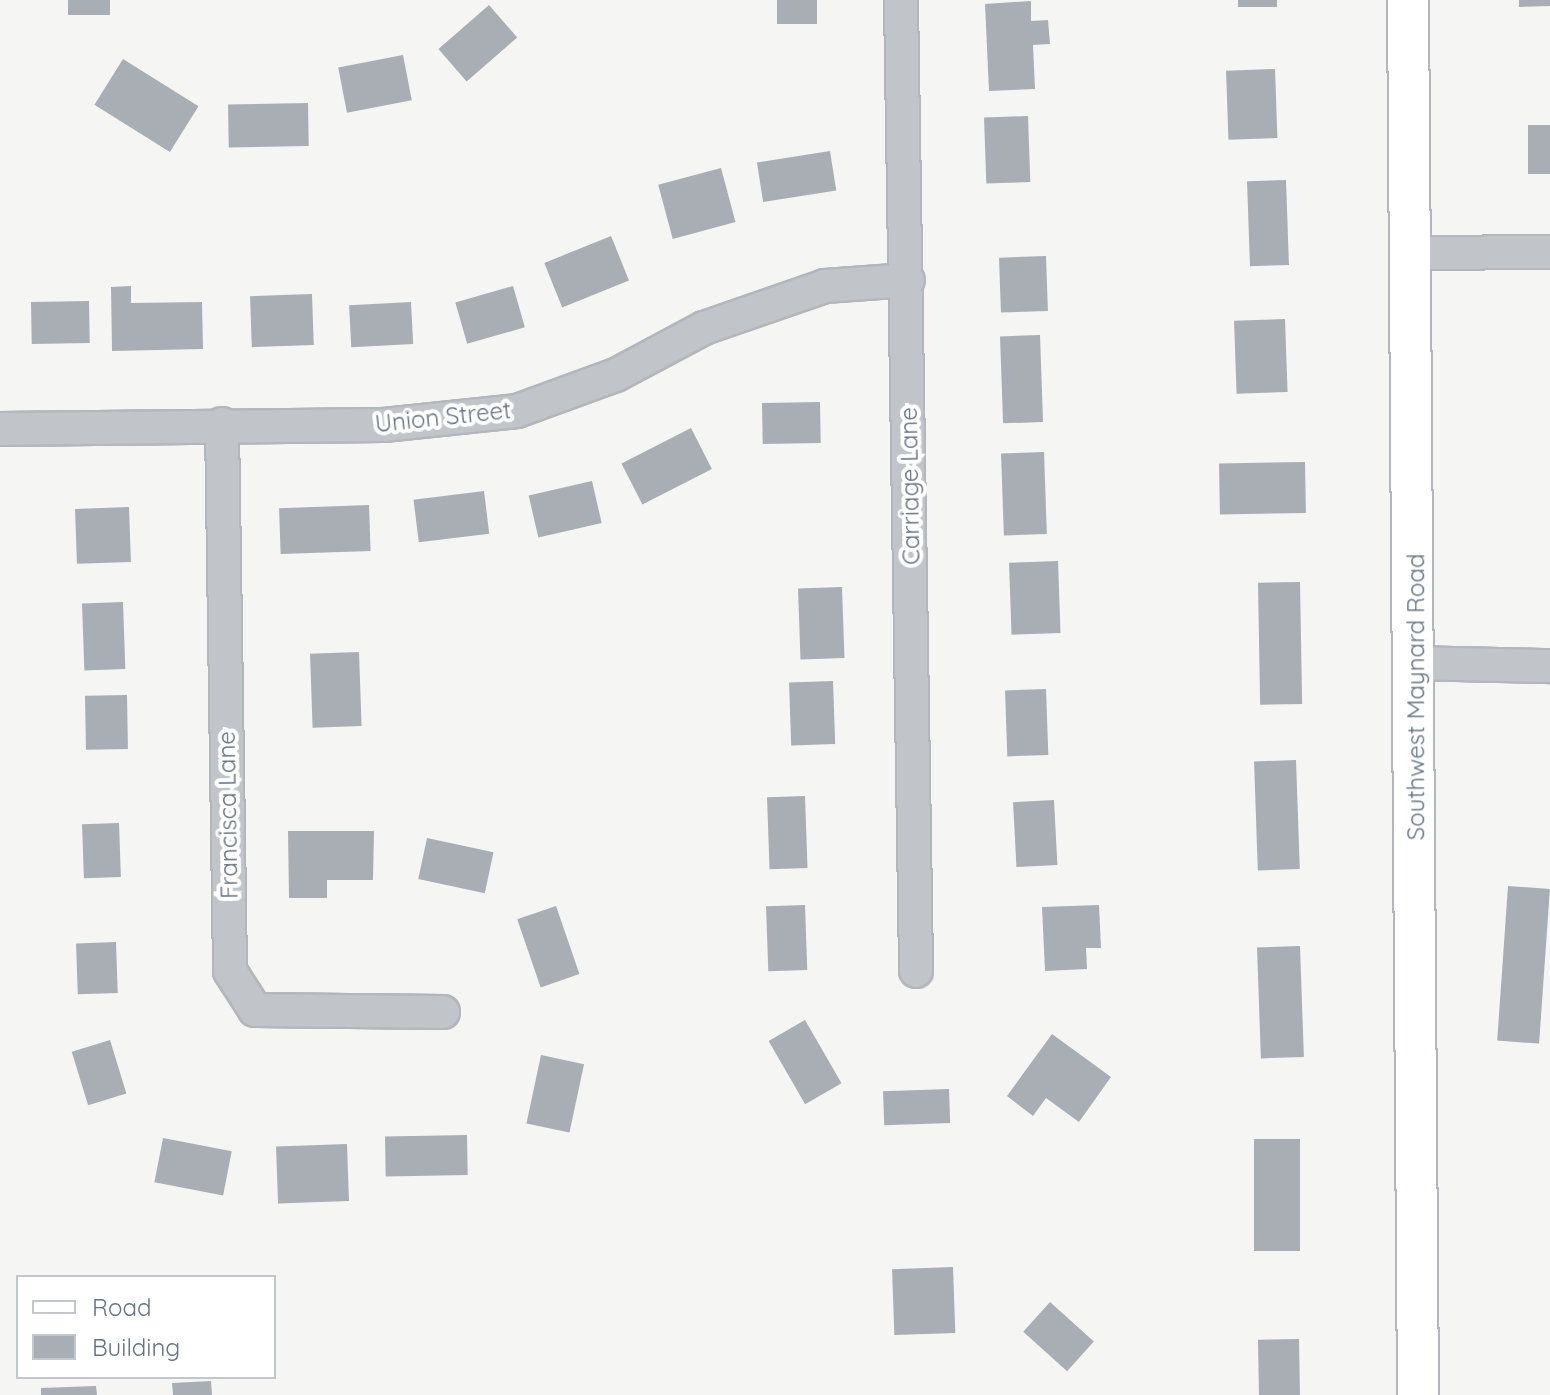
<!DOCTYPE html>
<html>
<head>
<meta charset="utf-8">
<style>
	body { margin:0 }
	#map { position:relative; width:1550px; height:1395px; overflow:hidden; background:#f5f6f3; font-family:Quicksand,sans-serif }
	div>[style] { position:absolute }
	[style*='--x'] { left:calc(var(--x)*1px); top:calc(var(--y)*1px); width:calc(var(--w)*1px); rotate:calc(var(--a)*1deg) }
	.building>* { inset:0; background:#a8aeb4; transform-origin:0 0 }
	.roads { filter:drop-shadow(2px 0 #b3b6ba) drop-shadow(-2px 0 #b3b6ba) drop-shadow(0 2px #b3b6ba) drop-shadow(0 -2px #b3b6ba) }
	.minor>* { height:32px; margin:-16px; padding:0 16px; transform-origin:16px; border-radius:16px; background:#c1c4c8 }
	.major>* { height:40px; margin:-20px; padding:0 20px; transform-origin:20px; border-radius:20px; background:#fff }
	span { translate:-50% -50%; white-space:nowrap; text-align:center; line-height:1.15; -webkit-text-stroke:8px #fff; paint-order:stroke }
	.street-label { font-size:24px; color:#677381 }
	.legend { position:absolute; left:16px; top:1275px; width:260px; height:104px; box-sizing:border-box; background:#fff; border:2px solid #c2c7cd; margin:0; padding:10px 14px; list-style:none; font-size:24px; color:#677381 }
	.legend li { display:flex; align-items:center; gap:16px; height:40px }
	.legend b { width:40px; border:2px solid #c2c7cd }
</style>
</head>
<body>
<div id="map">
	<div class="building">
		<div style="left:68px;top:0;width:42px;height:15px"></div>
		<div style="left:777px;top:0;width:40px;height:24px"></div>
		<div style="left:1238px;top:0;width:39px;height:7px"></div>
		<div style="clip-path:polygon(1519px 0,1550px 0,1550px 6px,1519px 7px)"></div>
		<div style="clip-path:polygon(1031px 1px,1031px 21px,1048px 20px,1050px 44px,1033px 45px,1035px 89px,989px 91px,985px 4px)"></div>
		<div style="left:489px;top:5px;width:43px;height:67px;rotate:49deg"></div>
		<div style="left:403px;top:55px;width:46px;height:66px;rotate:79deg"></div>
		<div style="left:123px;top:59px;width:89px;height:54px;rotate:32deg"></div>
		<div style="left:1275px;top:69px;width:69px;height:49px;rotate:88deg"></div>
		<div style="left:308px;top:103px;width:43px;height:80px;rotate:89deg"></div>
		<div style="left:1028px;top:116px;width:66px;height:44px;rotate:88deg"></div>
		<div style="left:1528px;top:125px;width:22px;height:49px"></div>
		<div style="left:830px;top:151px;width:40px;height:74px;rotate:81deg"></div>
		<div style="left:721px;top:168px;width:56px;height:65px;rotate:75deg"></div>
		<div style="left:1286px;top:180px;width:85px;height:39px;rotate:88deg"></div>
		<div style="left:611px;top:236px;width:48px;height:72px;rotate:68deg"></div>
		<div style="left:1046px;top:256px;width:55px;height:47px;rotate:88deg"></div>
		<div style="clip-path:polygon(131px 286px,131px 303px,202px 302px,203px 349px,112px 351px,111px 287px)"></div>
		<div style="left:513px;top:286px;width:43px;height:60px;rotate:74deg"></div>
		<div style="left:312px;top:294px;width:51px;height:62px;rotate:88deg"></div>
		<div style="left:89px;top:301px;width:42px;height:58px;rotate:89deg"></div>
		<div style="left:411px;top:302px;width:42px;height:62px;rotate:87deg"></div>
		<div style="left:1285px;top:319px;width:73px;height:51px;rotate:88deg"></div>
		<div style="left:1040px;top:335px;width:87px;height:40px;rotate:88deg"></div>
		<div style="left:820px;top:402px;width:41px;height:58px;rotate:89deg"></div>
		<div style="left:691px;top:428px;width:46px;height:78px;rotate:63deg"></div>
		<div style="left:1044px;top:452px;width:82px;height:43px;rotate:88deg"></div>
		<div style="left:1305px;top:462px;width:51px;height:86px;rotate:89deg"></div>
		<div style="left:592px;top:481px;width:43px;height:65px;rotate:77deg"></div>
		<div style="left:484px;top:491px;width:43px;height:71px;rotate:83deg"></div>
		<div style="left:369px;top:505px;width:46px;height:90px;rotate:88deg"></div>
		<div style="left:129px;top:507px;width:55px;height:54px;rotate:88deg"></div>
		<div style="left:1058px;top:561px;width:72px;height:49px;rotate:88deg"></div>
		<div style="left:1300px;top:582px;width:122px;height:42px;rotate:89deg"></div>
		<div style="left:842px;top:587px;width:71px;height:44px;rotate:88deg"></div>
		<div style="left:123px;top:602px;width:67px;height:41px;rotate:88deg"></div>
		<div style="left:359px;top:652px;width:74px;height:49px;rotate:88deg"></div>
		<div style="left:833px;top:681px;width:63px;height:44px;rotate:88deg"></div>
		<div style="left:1046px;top:689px;width:66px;height:41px;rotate:88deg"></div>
		<div style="left:127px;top:695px;width:54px;height:42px;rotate:89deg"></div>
		<div style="left:1296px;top:760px;width:109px;height:42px;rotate:88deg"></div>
		<div style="left:805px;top:796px;width:72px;height:38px;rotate:88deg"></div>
		<div style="left:1054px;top:800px;width:65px;height:41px;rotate:87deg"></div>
		<div style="left:119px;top:823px;width:54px;height:37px;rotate:88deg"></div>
		<div style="clip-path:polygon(288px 831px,374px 831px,373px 880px,327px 880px,327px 898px,289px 898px)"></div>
		<div style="left:427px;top:838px;width:68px;height:42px;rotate:12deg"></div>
		<div style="left:1508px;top:886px;width:42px;height:155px;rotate:4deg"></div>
		<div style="left:805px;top:905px;width:65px;height:39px;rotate:88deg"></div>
		<div style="clip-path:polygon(1099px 905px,1101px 948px,1086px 948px,1087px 969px,1045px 971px,1042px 907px)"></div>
		<div style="left:556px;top:906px;width:72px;height:41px;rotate:71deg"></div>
		<div style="left:116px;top:942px;width:51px;height:40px;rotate:88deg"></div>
		<div style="left:1300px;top:946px;width:111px;height:43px;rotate:88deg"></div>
		<div style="left:805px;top:1020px;width:73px;height:42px;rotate:60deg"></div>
		<div style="clip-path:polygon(1052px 1034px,1111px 1077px,1079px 1122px,1046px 1098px,1033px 1116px,1007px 1096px)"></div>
		<div style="left:110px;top:1040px;width:56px;height:40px;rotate:73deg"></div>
		<div style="left:541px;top:1055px;width:44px;height:70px;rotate:12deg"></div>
		<div style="left:949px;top:1089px;width:34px;height:66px;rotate:88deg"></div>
		<div style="left:467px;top:1135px;width:40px;height:82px;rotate:89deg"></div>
		<div style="left:163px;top:1138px;width:70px;height:45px;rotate:11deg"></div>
		<div style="left:1254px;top:1139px;width:46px;height:112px"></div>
		<div style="left:347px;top:1144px;width:57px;height:71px;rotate:88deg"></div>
		<div style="left:953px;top:1267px;width:66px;height:61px;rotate:88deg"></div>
		<div style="left:1050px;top:1302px;width:59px;height:40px;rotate:42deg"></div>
		<div style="left:1299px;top:1339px;width:56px;height:41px;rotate:89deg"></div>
		<div style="clip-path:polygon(211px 1381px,212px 1395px,173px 1395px,172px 1383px)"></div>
		<div style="clip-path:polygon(96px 1386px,97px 1395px,41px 1395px,41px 1388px)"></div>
	</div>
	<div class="roads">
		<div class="minor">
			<div style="--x:901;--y:0;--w:971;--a:89.11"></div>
			<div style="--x:1413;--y:253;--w:137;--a:-0.4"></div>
			<div style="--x:222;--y:424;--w:547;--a:89.16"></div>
			<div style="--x:230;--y:971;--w:46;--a:57.3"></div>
			<div style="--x:255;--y:1010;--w:188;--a:0.6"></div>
			<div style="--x:0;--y:429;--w:384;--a:-0.6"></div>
			<div style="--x:384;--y:425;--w:134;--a:-6"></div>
			<div style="--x:517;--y:411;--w:105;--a:-20"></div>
			<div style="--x:616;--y:375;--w:100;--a:-28.1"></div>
			<div style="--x:704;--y:328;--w:128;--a:-19.1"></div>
			<div style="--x:825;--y:286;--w:83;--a:-4.1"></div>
			<div style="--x:1415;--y:663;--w:135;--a:1.3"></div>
		</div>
		<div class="major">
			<div style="--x:1408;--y:0;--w:1395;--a:89.59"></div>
		</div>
	</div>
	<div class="street-label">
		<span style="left:443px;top:417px;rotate:-6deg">Union Street</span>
		<span style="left:910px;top:486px;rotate:-91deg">Carriage Lane</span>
		<span style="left:1416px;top:697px;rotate:-90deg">Southwest Maynard Road</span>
		<span style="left:228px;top:815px;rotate:-91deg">Francisca Lane</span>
	</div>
	<ul class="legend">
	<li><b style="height:10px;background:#fff"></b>Road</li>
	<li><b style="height:22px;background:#a8aeb4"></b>Building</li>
	</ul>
</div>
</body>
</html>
